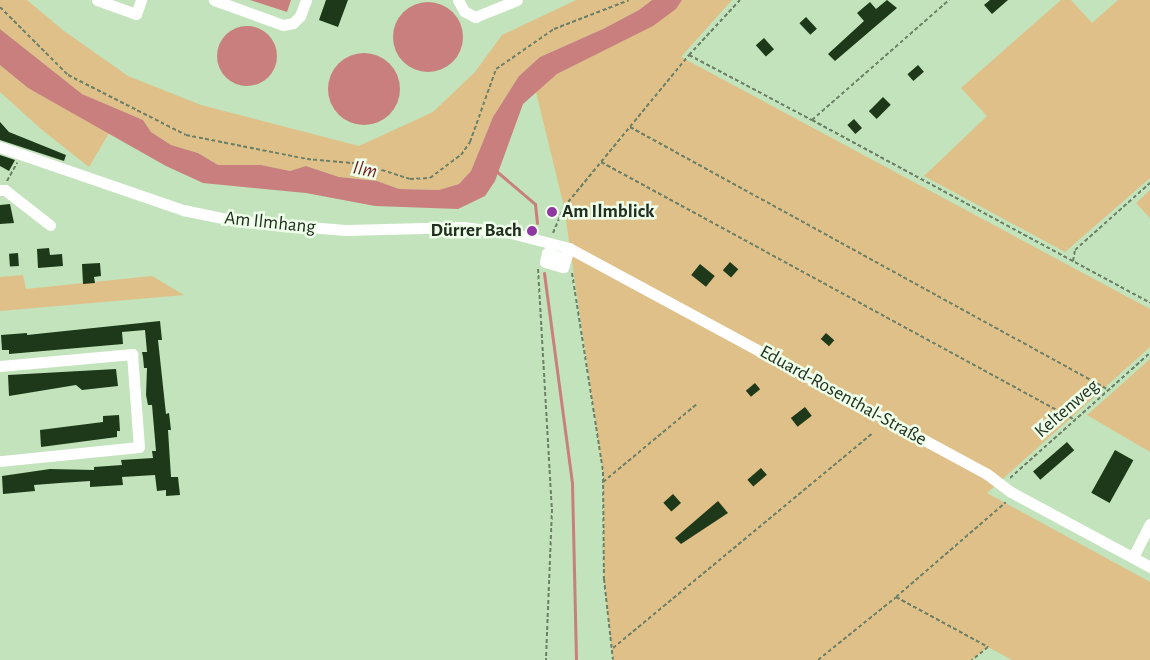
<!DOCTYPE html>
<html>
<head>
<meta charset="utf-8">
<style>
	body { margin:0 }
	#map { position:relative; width:1150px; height:660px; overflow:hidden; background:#c2e3bb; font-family:"Alegreya Sans",sans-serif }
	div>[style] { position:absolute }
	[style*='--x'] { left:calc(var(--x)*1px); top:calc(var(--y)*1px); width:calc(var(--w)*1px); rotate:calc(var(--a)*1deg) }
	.green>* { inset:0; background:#e0c089 }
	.water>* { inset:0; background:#c97f7e }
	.round { border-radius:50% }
	.stream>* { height:3px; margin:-1.5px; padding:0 1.5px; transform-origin:1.5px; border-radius:1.5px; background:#c97f7e }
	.building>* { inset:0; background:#1e3919; transform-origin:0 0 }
	.path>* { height:2px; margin-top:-1px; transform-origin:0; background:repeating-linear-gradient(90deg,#6b8066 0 4px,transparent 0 6.5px) }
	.minor>* { height:11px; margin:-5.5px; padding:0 5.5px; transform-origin:5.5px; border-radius:5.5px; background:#fff }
	.dots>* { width:14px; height:14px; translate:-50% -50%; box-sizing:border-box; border:2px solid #eeffea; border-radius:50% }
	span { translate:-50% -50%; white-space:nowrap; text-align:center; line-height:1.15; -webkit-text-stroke:5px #eeffea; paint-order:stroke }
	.poi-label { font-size:19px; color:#212d1e; font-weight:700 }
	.left { translate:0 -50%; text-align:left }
	.right { translate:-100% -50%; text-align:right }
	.street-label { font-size:19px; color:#212d1e }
	.water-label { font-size:20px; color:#721a22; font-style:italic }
</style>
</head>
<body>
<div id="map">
	<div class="green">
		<div style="clip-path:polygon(0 0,27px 0,64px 31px,128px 76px,201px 105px,359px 146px,433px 112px,475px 72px,502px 35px,576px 0,652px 0,639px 10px,603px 29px,540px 57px,519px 76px,493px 117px,471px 171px,459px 184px,439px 190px,399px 189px,377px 181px,339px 177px,306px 166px,290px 171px,261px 165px,218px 165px,198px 153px,171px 145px,151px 132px,143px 120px,82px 94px,0 29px)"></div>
		<div style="clip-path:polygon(682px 0,732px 0,681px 57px,1150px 309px,1150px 347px,987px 493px,1150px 582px,1150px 660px,1012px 660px,988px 647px,972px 660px,613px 660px,604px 579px,603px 472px,564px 207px,536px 92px,557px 74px,630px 37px,676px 9px)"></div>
		<div style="clip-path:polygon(1061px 0,1071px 0,1092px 23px,1118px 0,1150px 0,1150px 178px,1065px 252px,924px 176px,987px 116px,961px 88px)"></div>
		<div style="clip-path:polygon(0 65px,28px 88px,109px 133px,89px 167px,41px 129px,0 92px)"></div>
		<div style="clip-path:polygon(1150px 190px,1150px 218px,1136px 203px)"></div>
		<div style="clip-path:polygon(23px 275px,26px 289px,152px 276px,184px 295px,0 311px,0 277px)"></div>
		<div style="clip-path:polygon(1150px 359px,1150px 452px,1087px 415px)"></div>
	</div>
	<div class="water">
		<div style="clip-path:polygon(250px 0,291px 0,287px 12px)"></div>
		<div style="clip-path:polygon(652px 0,682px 0,676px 9px,653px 26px,557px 74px,523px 104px,495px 181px,485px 196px,458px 209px,375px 206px,306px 193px,203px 183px,166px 166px,28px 88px,0 65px,0 29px,82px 94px,143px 120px,151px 132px,171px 145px,198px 153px,218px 165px,261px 165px,290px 171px,306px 166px,339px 177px,377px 181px,399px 189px,439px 190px,459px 184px,471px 171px,493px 117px,519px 76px,540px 57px,603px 29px,639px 10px)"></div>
		<div class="round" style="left:393px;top:2px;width:70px;height:70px"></div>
		<div class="round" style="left:217px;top:26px;width:60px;height:60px"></div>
		<div class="round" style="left:328px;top:53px;width:72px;height:72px"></div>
	</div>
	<div class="stream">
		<div style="--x:495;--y:170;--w:52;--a:40.4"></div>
		<div style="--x:535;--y:204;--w:19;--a:84"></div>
		<div style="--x:544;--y:273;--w:212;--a:82.4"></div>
		<div style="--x:572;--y:483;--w:177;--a:88.7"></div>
	</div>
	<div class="building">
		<div style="clip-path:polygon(326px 0,348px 0,338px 27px,319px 20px)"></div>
		<div style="clip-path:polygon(887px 0,897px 8px,835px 61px,828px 54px,864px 21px,857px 13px,870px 2px,876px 9px)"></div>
		<div style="clip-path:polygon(990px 0,1008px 0,992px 14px,984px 5px)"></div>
		<div style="left:806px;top:17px;width:16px;height:9px;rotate:47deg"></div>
		<div style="left:764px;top:38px;width:15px;height:11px;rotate:48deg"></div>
		<div style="left:918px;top:65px;width:9px;height:14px;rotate:49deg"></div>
		<div style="left:883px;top:97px;width:11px;height:20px;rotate:45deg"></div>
		<div style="left:854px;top:119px;width:12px;height:9px;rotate:48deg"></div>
		<div style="clip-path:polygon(0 122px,9px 132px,66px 155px,64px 161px,0 140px)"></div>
		<div style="clip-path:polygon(0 155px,15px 160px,9px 171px,0 166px)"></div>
		<div style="clip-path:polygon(10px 204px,14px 223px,0 224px,0 205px)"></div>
		<div style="clip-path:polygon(49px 248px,50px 255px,62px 254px,63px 266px,38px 268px,37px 249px)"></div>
		<div style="left:18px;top:253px;width:13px;height:9px;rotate:86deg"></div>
		<div style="left:730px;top:262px;width:11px;height:11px;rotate:41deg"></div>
		<div style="clip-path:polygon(100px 263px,101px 276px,94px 277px,95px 283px,83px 284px,82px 264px)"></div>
		<div style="left:700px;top:264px;width:19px;height:14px;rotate:39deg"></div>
		<div style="clip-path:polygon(160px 321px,162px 340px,158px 340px,166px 414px,169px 413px,171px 430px,168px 430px,171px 477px,178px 477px,180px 495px,166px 496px,166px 490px,157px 491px,155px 475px,122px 477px,123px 485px,90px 487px,90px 481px,60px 483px,34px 485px,35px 491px,3px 494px,2px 476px,50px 469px,94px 470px,94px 467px,122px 465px,121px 460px,153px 458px,152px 451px,156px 451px,152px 405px,148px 405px,146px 395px,147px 368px,144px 368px,143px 357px,142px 352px,147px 352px,145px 330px,122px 332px,123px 344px,9px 354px,9px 350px,2px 350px,1px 335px,27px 333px,27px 335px)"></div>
		<div style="left:826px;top:333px;width:11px;height:8px;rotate:41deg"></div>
		<div style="clip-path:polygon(116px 369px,118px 386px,82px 390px,76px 385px,9px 396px,8px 375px)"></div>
		<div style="left:755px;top:383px;width:8px;height:12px;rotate:50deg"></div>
		<div style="left:805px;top:407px;width:11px;height:18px;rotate:52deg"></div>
		<div style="clip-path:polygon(119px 415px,120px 431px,117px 431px,117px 437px,41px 447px,40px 430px,103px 422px,103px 416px)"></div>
		<div style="left:1067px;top:442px;width:11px;height:45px;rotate:49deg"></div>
		<div style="left:1115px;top:450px;width:21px;height:49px;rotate:29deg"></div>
		<div style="left:761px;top:468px;width:9px;height:18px;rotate:49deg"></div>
		<div style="left:673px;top:494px;width:12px;height:13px;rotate:48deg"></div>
		<div style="clip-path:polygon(718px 501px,728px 513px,681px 544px,675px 538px)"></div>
	</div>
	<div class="path">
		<div style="--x:0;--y:7;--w:96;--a:45"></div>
		<div style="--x:68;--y:75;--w:132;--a:27"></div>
		<div style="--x:186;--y:135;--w:123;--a:11.2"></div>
		<div style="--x:307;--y:159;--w:56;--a:5.1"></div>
		<div style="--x:363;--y:164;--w:49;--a:17.7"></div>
		<div style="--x:410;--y:179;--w:20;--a:-3"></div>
		<div style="--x:430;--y:178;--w:39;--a:-37"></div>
		<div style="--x:461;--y:155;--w:16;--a:-55"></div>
		<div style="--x:470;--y:142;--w:77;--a:-70.4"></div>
		<div style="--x:496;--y:69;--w:70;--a:-34.6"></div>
		<div style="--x:554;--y:29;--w:80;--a:-21.1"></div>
		<div style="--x:689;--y:55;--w:139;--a:27.9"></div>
		<div style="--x:812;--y:120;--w:182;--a:-41.2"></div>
		<div style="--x:812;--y:120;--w:384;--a:28.4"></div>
		<div style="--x:630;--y:127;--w:546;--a:28.77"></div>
		<div style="--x:601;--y:162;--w:540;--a:28.56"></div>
		<div style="--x:7;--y:181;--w:21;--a:-61"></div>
		<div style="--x:553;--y:233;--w:28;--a:-67"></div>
		<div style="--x:564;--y:207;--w:197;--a:-50.6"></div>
		<div style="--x:689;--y:55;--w:75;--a:-47.2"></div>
		<div style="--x:1073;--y:261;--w:11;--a:-80"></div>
		<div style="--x:1075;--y:250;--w:101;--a:-41.8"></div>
		<div style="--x:538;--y:269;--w:240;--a:86.7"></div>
		<div style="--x:552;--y:509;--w:151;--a:92.3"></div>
		<div style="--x:572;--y:273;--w:201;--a:81.1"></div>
		<div style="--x:603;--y:472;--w:107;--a:89.5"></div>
		<div style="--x:604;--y:579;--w:81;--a:83.7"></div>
		<div style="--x:1010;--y:478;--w:188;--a:-41.8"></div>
		<div style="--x:603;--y:482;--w:122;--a:-39.7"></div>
		<div style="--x:896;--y:597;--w:145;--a:-40.8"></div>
		<div style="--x:613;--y:648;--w:336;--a:-39.6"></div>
		<div style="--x:818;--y:660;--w:100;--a:-38.9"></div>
		<div style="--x:896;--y:597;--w:105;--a:28.5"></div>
		<div style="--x:988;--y:647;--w:21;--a:141"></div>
	</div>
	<div class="minor">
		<div style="--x:97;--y:0;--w:41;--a:19.7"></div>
		<div style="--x:136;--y:14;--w:15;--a:-70"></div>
		<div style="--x:214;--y:0;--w:73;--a:19.9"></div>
		<div style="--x:283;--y:25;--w:10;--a:-11"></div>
		<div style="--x:293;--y:23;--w:10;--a:-45"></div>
		<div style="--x:300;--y:16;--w:17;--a:-69"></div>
		<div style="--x:458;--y:0;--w:13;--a:61"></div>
		<div style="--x:464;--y:11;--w:13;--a:29"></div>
		<div style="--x:475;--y:17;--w:45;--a:-22"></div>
		<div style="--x:0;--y:147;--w:194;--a:19"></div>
		<div style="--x:183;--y:210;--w:54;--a:11.7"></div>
		<div style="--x:236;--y:221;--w:110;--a:4.7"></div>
		<div style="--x:346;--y:230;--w:117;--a:-1.5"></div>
		<div style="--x:463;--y:227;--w:48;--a:7.1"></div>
		<div style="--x:511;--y:233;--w:60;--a:14.5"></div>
		<div style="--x:569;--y:248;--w:475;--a:28.4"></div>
		<div style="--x:987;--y:474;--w:30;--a:37"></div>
		<div style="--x:1011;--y:492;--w:158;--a:28.3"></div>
		<div style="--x:0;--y:190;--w:5;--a:0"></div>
		<div style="--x:5;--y:190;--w:57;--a:37.9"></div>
		<div style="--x:565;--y:259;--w:19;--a:-162"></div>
		<div style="--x:547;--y:253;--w:9;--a:103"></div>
		<div style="--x:545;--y:262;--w:19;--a:16"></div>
		<div style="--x:563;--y:267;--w:20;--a:-72"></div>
		<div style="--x:0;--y:366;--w:133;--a:-5.2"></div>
		<div style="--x:132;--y:354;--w:93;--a:85.7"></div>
		<div style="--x:139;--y:447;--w:140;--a:174.2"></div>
		<div style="--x:1133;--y:557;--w:37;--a:-63"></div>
	</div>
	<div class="dots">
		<div style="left:552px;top:212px;background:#9137a2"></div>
		<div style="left:532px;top:231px;background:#9137a2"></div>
	</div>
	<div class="poi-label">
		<span class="left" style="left:562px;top:212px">Am Ilmblick</span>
		<span class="right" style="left:522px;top:231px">Dürrer Bach</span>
	</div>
	<div class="street-label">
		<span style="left:270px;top:223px;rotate:6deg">Am Ilmhang</span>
		<span style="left:843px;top:396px;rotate:29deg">Eduard-Rosenthal-Straße</span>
		<span style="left:1067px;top:409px;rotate:-41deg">Keltenweg</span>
	</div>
	<div class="water-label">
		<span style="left:365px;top:170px;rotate:11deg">Ilm</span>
	</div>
</div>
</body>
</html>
